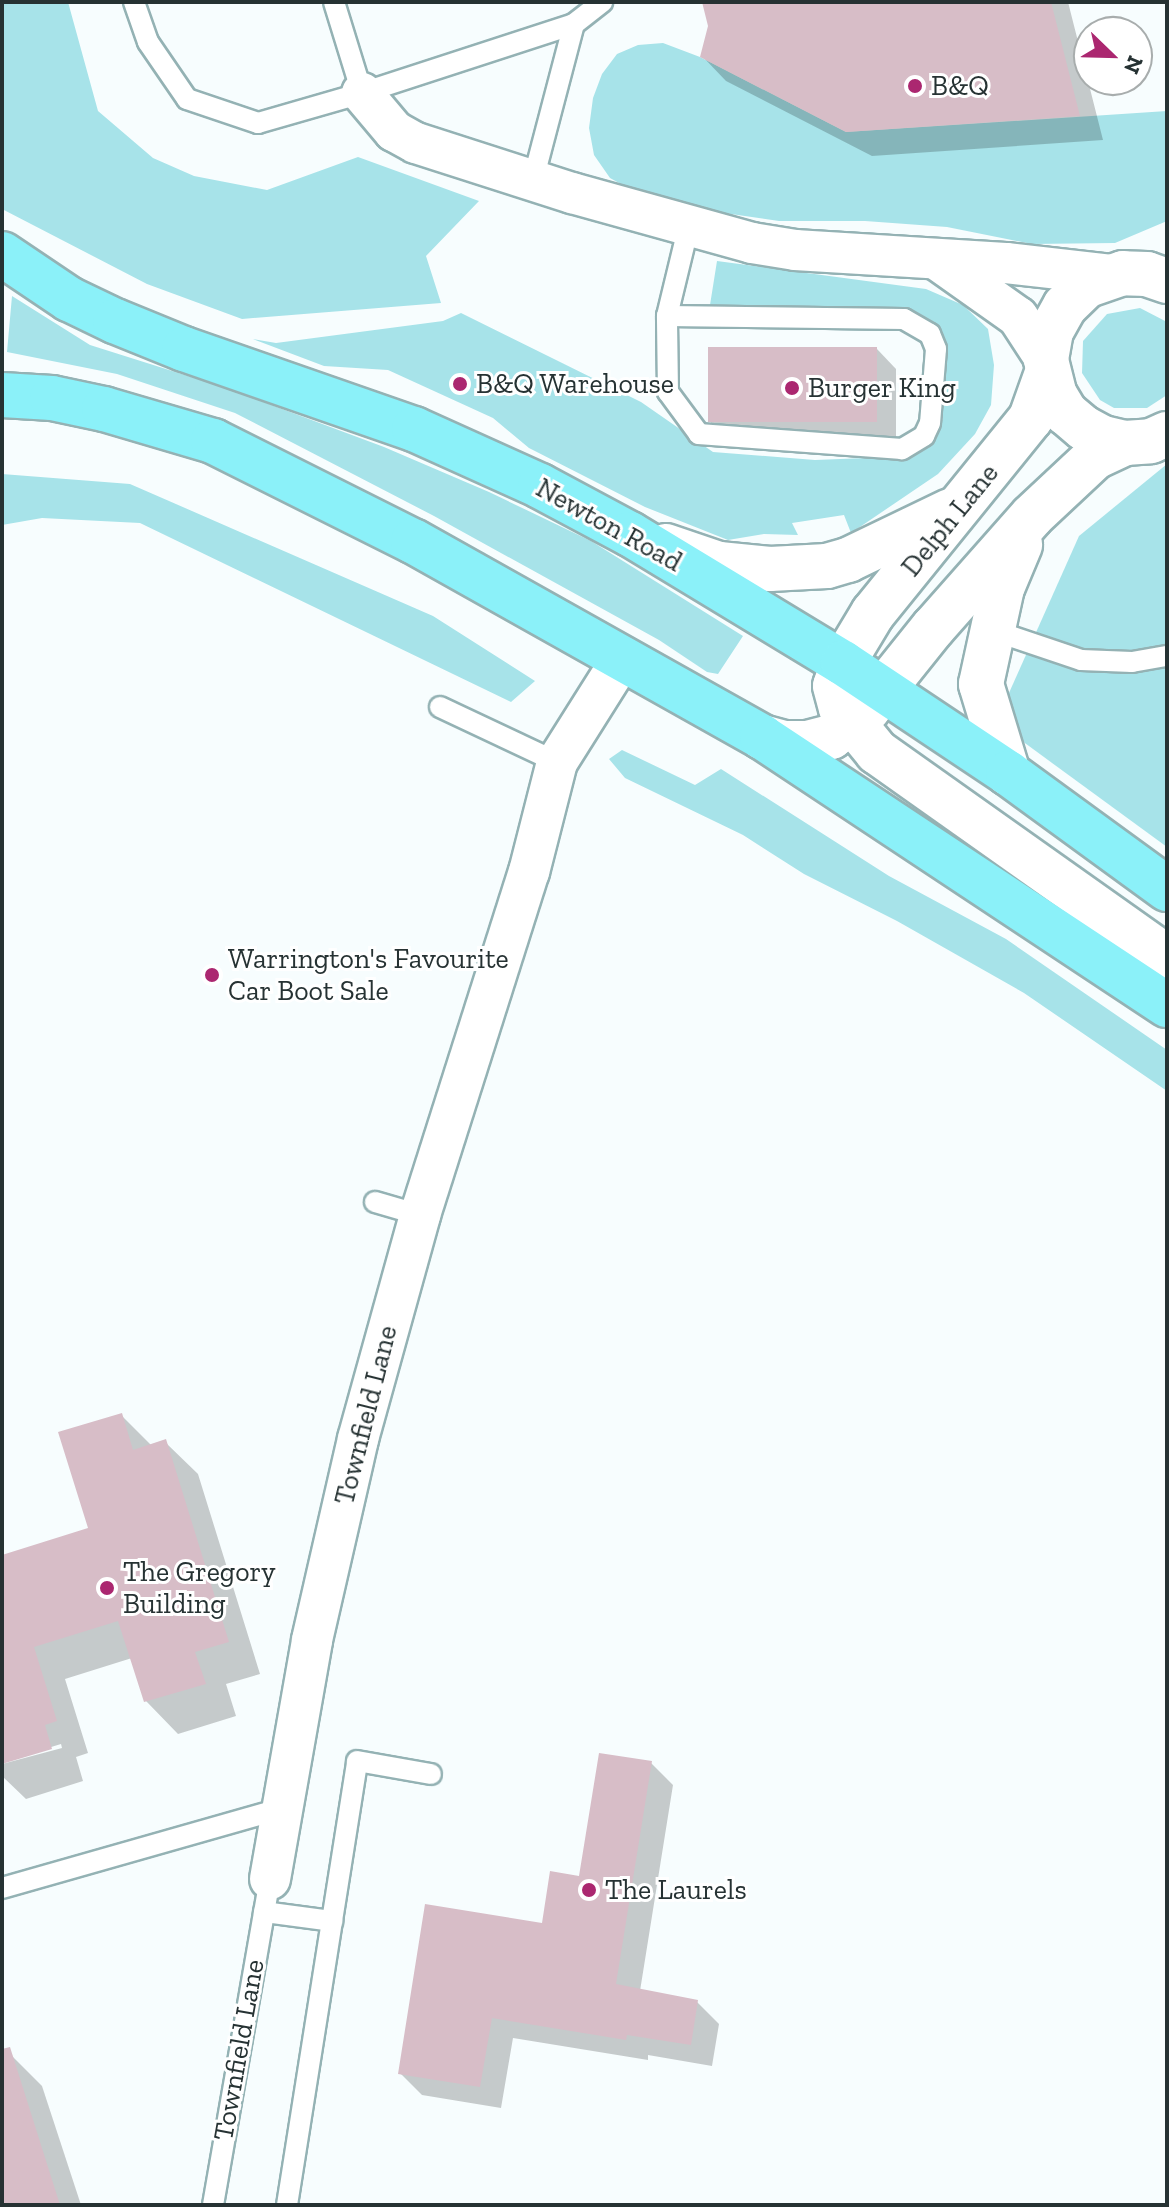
<!DOCTYPE html>
<html>
<head>
<meta charset="utf-8">
<style>
	body { margin:0 }
	#map { position:relative; width:1169px; height:2207px; overflow:hidden; background:#f7fdfe; font-family:"Zilla Slab",serif }
	div>[style] { position:absolute }
	[style*='--x'] { left:calc(var(--x)*1px); top:calc(var(--y)*1px); width:calc(var(--w)*1px); rotate:calc(var(--a)*1deg) }
	.green>* { inset:0; background:#a7e3e9 }
	.shadow>* { inset:0; background:#0003 }
	.building>* { inset:0; background:#d7bdc7; transform-origin:0 0 }
	.roads { filter:drop-shadow(2px 0 #94b2b4) drop-shadow(-2px 0 #94b2b4) drop-shadow(0 2px #94b2b4) drop-shadow(0 -2px #94b2b4) }
	.service>* { height:20px; margin:-10px; padding:0 10px; transform-origin:10px; border-radius:10px; background:#fff }
	.minor>* { height:40px; margin:-20px; padding:0 20px; transform-origin:20px; border-radius:20px; background:#fff }
	.tertiary>* { height:44px; margin:-22px; padding:0 22px; transform-origin:22px; border-radius:22px; background:#fff }
	.primary>* { height:44px; margin:-22px; padding:0 22px; transform-origin:22px; border-radius:22px; background:#8bf1f9 }
	.dots>* { width:22px; height:22px; translate:-50% -50%; box-sizing:border-box; border:4px solid #fff; border-radius:50% }
	span { translate:-50% -50%; white-space:nowrap; text-align:center; line-height:1.15; -webkit-text-stroke:6px #fff; paint-order:stroke }
	.poi-label { font-size:28px; color:#263233 }
	.left { translate:0 -50%; text-align:left }
	.street-label { font-size:28px; color:#263233 }
	.frame { position:absolute; inset:0; border:4px solid #263233; pointer-events:none }
	.north { position:absolute; left:1073px; top:16px; width:80px; height:80px; box-sizing:border-box; background:#fff; border:2px solid #a8adad; border-radius:50%; rotate:113deg; font-size:22px; font-weight:700; line-height:32px; text-align:center; color:#263233 }
	.north::after { content:''; display:block; margin:auto; width:28px; height:36px; background:#ab2770; clip-path:polygon(50% 0,100% 100%,50% 72%,0 100%) }
</style>
</head>
<body>
<div id="map">
	<div class="green">
		<div style="clip-path:polygon(2px 2px,68px 2px,98px 111px,153px 158px,194px 176px,267px 190px,358px 157px,479px 201px,426px 256px,441px 303px,242px 319px,147px 284px,2px 209px)"></div>
		<div style="clip-path:polygon(663px 43px,700px 57px,846px 132px,1167px 111px,1167px 221px,1115px 243px,1032px 244px,947px 227px,865px 221px,779px 221px,724px 213px,639px 194px,610px 178px,594px 155px,589px 128px,593px 98px,602px 74px,617px 54px,638px 45px)"></div>
		<div style="clip-path:polygon(717px 261px,926px 289px,963px 305px,988px 329px,994px 365px,991px 405px,975px 434px,938px 474px,851px 533px,844px 515px,792px 523px,798px 535px,764px 534px,728px 540px,645px 507px,529px 448px,493px 418px,388px 370px,324px 366px,253px 339px,276px 343px,443px 321px,461px 313px,641px 402px,713px 452px,815px 460px,891px 457px,923px 449px,943px 419px,942px 356px,913px 313px,710px 305px)"></div>
		<div style="clip-path:polygon(12px 296px,90px 345px,226px 388px,384px 447px,489px 492px,591px 541px,743px 636px,718px 674px,707px 672px,659px 640px,434px 516px,235px 413px,117px 374px,7px 352px)"></div>
		<div style="clip-path:polygon(1140px 308px,1167px 322px,1167px 395px,1147px 408px,1114px 408px,1100px 400px,1082px 373px,1083px 341px,1107px 314px)"></div>
		<div style="clip-path:polygon(1167px 464px,1167px 847px,996px 722px,1079px 536px)"></div>
		<div style="clip-path:polygon(2px 474px,130px 484px,433px 616px,535px 681px,511px 702px,140px 523px,42px 518px,2px 525px)"></div>
		<div style="clip-path:polygon(622px 750px,695px 785px,721px 769px,889px 876px,1006px 939px,1167px 1050px,1167px 1091px,1024px 993px,897px 921px,804px 874px,743px 835px,625px 778px,609px 759px)"></div>
	</div>
	<div class="shadow">
		<div style="clip-path:polygon(704px 2px,1068px 2px,1103px 140px,872px 156px,726px 81px,702px 56px,711px 26px)"></div>
		<div style="clip-path:polygon(877px 349px,896px 369px,896px 449px,729px 440px,709px 421px)"></div>
		<div style="clip-path:polygon(121px 1415px,152px 1446px,165px 1442px,198px 1474px,260px 1674px,226px 1684px,236px 1716px,178px 1734px,146px 1701px,132px 1658px,65px 1679px,88px 1753px,76px 1757px,83px 1781px,26px 1799px,2px 1776px,2px 1764px,62px 1748px,61px 1744px,2px 1762px,2px 1557px,91px 1529px)"></div>
		<div style="clip-path:polygon(651px 1763px,673px 1785px,640px 1991px,697px 2002px,719px 2024px,712px 2066px,648px 2055px,648px 2060px,513px 2038px,501px 2108px,422px 2095px,400px 2073px,544px 1925px,581px 1879px)"></div>
		<div style="clip-path:polygon(10px 2054px,42px 2086px,81px 2205px,2px 2205px,2px 2056px)"></div>
	</div>
	<div class="building">
		<div style="clip-path:polygon(702px 2px,1051px 2px,1080px 116px,846px 132px,700px 57px,708px 26px)"></div>
		<div style="left:708px;top:347px;width:169px;height:75px"></div>
		<div style="clip-path:polygon(122px 1413px,133px 1450px,166px 1439px,229px 1642px,195px 1652px,206px 1684px,144px 1702px,118px 1621px,34px 1647px,57px 1721px,45px 1725px,52px 1749px,2px 1764px,2px 1555px,88px 1528px,58px 1432px)"></div>
		<div style="clip-path:polygon(599px 1753px,652px 1761px,616px 1984px,698px 2000px,691px 2045px,627px 2035px,626px 2040px,492px 2018px,480px 2087px,398px 2074px,425px 1904px,542px 1923px,550px 1871px,579px 1876px)"></div>
		<div style="clip-path:polygon(10px 2047px,60px 2205px,2px 2205px,2px 2049px)"></div>
	</div>
	<div class="roads">
		<div class="service">
			<div style="--x:134;--y:2;--w:42;--a:70.7"></div>
			<div style="--x:148;--y:42;--w:69;--a:55.6"></div>
			<div style="--x:187;--y:99;--w:75;--a:18.7"></div>
			<div style="--x:258;--y:123;--w:108;--a:-16.1"></div>
			<div style="--x:362;--y:93;--w:95;--a:-107.1"></div>
			<div style="--x:362;--y:93;--w:223;--a:-18"></div>
			<div style="--x:574;--y:24;--w:36;--a:-38"></div>
			<div style="--x:533;--y:180;--w:161;--a:-75.3"></div>
			<div style="--x:667;--y:316;--w:237;--a:0.7"></div>
			<div style="--x:904;--y:319;--w:30;--a:30"></div>
			<div style="--x:930;--y:334;--w:16;--a:68"></div>
			<div style="--x:936;--y:349;--w:74;--a:94.6"></div>
			<div style="--x:930;--y:423;--w:14;--a:115"></div>
			<div style="--x:924;--y:436;--w:26;--a:149"></div>
			<div style="--x:902;--y:449;--w:204;--a:-175.8"></div>
			<div style="--x:699;--y:434;--w:52;--a:-126.4"></div>
			<div style="--x:668;--y:392;--w:76;--a:-90.8"></div>
			<div style="--x:667;--y:316;--w:94;--a:-76.4"></div>
			<div style="--x:992;--y:630;--w:94;--a:18.6"></div>
			<div style="--x:1081;--y:660;--w:51;--a:2.2"></div>
			<div style="--x:1132;--y:662;--w:36;--a:-10"></div>
			<div style="--x:440;--y:707;--w:129;--a:25.2"></div>
			<div style="--x:375;--y:1202;--w:47;--a:16.1"></div>
			<div style="--x:2;--y:1888;--w:292;--a:-15.9"></div>
			<div style="--x:264;--y:1912;--w:69;--a:7.5"></div>
			<div style="--x:213;--y:2205;--w:331;--a:-80.1"></div>
			<div style="--x:287;--y:2205;--w:449;--a:-81"></div>
			<div style="--x:357;--y:1761;--w:75;--a:10"></div>
		</div>
		<div class="minor">
			<div style="--x:362;--y:93;--w:50;--a:49.9"></div>
			<div style="--x:394;--y:131;--w:25;--a:29"></div>
			<div style="--x:416;--y:143;--w:164;--a:17.8"></div>
			<div style="--x:572;--y:193;--w:187;--a:15.5"></div>
			<div style="--x:752;--y:243;--w:44;--a:9.2"></div>
			<div style="--x:795;--y:250;--w:211;--a:3.5"></div>
			<div style="--x:1006;--y:263;--w:108;--a:6.4"></div>
			<div style="--x:936;--y:259;--w:100;--a:35.3"></div>
			<div style="--x:1018;--y:317;--w:51;--a:56.9"></div>
			<div style="--x:270;--y:1879;--w:243;--a:-80"></div>
			<div style="--x:312;--y:1640;--w:206;--a:-77.1"></div>
			<div style="--x:358;--y:1439;--w:232;--a:-74.5"></div>
			<div style="--x:420;--y:1215;--w:360;--a:-72.4"></div>
			<div style="--x:529;--y:872;--w:114;--a:-75.7"></div>
			<div style="--x:557;--y:762;--w:124;--a:-57.8"></div>
		</div>
		<div class="tertiary">
			<div style="--x:1167;--y:281;--w:21;--a:-161"></div>
			<div style="--x:1147;--y:274;--w:24;--a:-178"></div>
			<div style="--x:1123;--y:273;--w:39;--a:161"></div>
			<div style="--x:1086;--y:286;--w:29;--a:136"></div>
			<div style="--x:1065;--y:306;--w:29;--a:119"></div>
			<div style="--x:1051;--y:331;--w:29;--a:100"></div>
			<div style="--x:1046;--y:360;--w:36;--a:76"></div>
			<div style="--x:1055;--y:395;--w:21;--a:59"></div>
			<div style="--x:1066;--y:413;--w:23;--a:40"></div>
			<div style="--x:1084;--y:428;--w:21;--a:28"></div>
			<div style="--x:1103;--y:438;--w:23;--a:13"></div>
			<div style="--x:1125;--y:443;--w:26;--a:-4"></div>
			<div style="--x:1151;--y:441;--w:17;--a:-24"></div>
			<div style="--x:1047;--y:373;--w:48;--a:109.6"></div>
			<div style="--x:1031;--y:418;--w:251;--a:129"></div>
			<div style="--x:873;--y:613;--w:58;--a:121"></div>
			<div style="--x:843;--y:663;--w:24;--a:109"></div>
			<div style="--x:835;--y:686;--w:23;--a:75"></div>
			<div style="--x:841;--y:708;--w:57;--a:50.7"></div>
			<div style="--x:877;--y:752;--w:355;--a:35.3"></div>
			<div style="--x:666;--y:546;--w:56;--a:18.8"></div>
			<div style="--x:719;--y:564;--w:51;--a:5.6"></div>
			<div style="--x:770;--y:569;--w:57;--a:-3"></div>
			<div style="--x:827;--y:566;--w:22;--a:-16"></div>
			<div style="--x:848;--y:560;--w:113;--a:-25.7"></div>
			<div style="--x:762;--y:737;--w:23;--a:15"></div>
			<div style="--x:784;--y:743;--w:23;--a:0"></div>
			<div style="--x:807;--y:743;--w:25;--a:-14"></div>
			<div style="--x:831;--y:737;--w:46;--a:-37.1"></div>
			<div style="--x:868;--y:709;--w:104;--a:-51.3"></div>
			<div style="--x:933;--y:628;--w:149;--a:-48.5"></div>
			<div style="--x:1032;--y:516;--w:86;--a:-43.1"></div>
			<div style="--x:1095;--y:457;--w:33;--a:-25"></div>
			<div style="--x:1008;--y:773;--w:93;--a:-106.9"></div>
			<div style="--x:981;--y:684;--w:98;--a:-77.7"></div>
			<div style="--x:1002;--y:588;--w:47;--a:-67.3"></div>
		</div>
		<div class="primary">
			<div style="--x:2;--y:254;--w:81;--a:33.9"></div>
			<div style="--x:69;--y:299;--w:51;--a:25.6"></div>
			<div style="--x:115;--y:321;--w:74;--a:22.1"></div>
			<div style="--x:184;--y:349;--w:244;--a:19.2"></div>
			<div style="--x:414;--y:429;--w:138;--a:24.3"></div>
			<div style="--x:540;--y:486;--w:102;--a:28.1"></div>
			<div style="--x:630;--y:534;--w:249;--a:31.2"></div>
			<div style="--x:843;--y:663;--w:198;--a:33.7"></div>
			<div style="--x:1008;--y:773;--w:197;--a:36.1"></div>
			<div style="--x:2;--y:395;--w:50;--a:3.4"></div>
			<div style="--x:52;--y:398;--w:53;--a:11.9"></div>
			<div style="--x:104;--y:409;--w:114;--a:16.4"></div>
			<div style="--x:213;--y:441;--w:224;--a:26.6"></div>
			<div style="--x:413;--y:541;--w:400;--a:29.3"></div>
			<div style="--x:762;--y:737;--w:486;--a:33.5"></div>
		</div>
	</div>
	<div class="dots">
		<div style="left:915px;top:86px;background:#ab2770"></div>
		<div style="left:460px;top:384px;background:#ab2770"></div>
		<div style="left:792px;top:388px;background:#ab2770"></div>
		<div style="left:212px;top:975px;background:#ab2770"></div>
		<div style="left:107px;top:1588px;background:#ab2770"></div>
		<div style="left:589px;top:1890px;background:#ab2770"></div>
	</div>
	<div class="poi-label">
		<span class="left" style="left:931px;top:86px">B&amp;Q</span>
		<span class="left" style="left:476px;top:384px">B&amp;Q Warehouse</span>
		<span class="left" style="left:808px;top:388px">Burger King</span>
		<span class="left" style="left:228px;top:975px">Warrington's Favourite<br>Car Boot Sale</span>
		<span class="left" style="left:123px;top:1588px">The Gregory<br>Building</span>
		<span class="left" style="left:605px;top:1890px">The Laurels</span>
	</div>
	<div class="street-label">
		<span style="left:950px;top:520px;rotate:-51deg">Delph Lane</span>
		<span style="left:609px;top:525px;rotate:29deg">Newton Road</span>
		<span style="left:366px;top:1415px;rotate:-76deg">Townfield Lane</span>
		<span style="left:239px;top:2050px;rotate:-80deg">Townfield Lane</span>
	</div>
	<div class="frame"></div>
	<div class="north">N</div>
</div>
</body>
</html>
